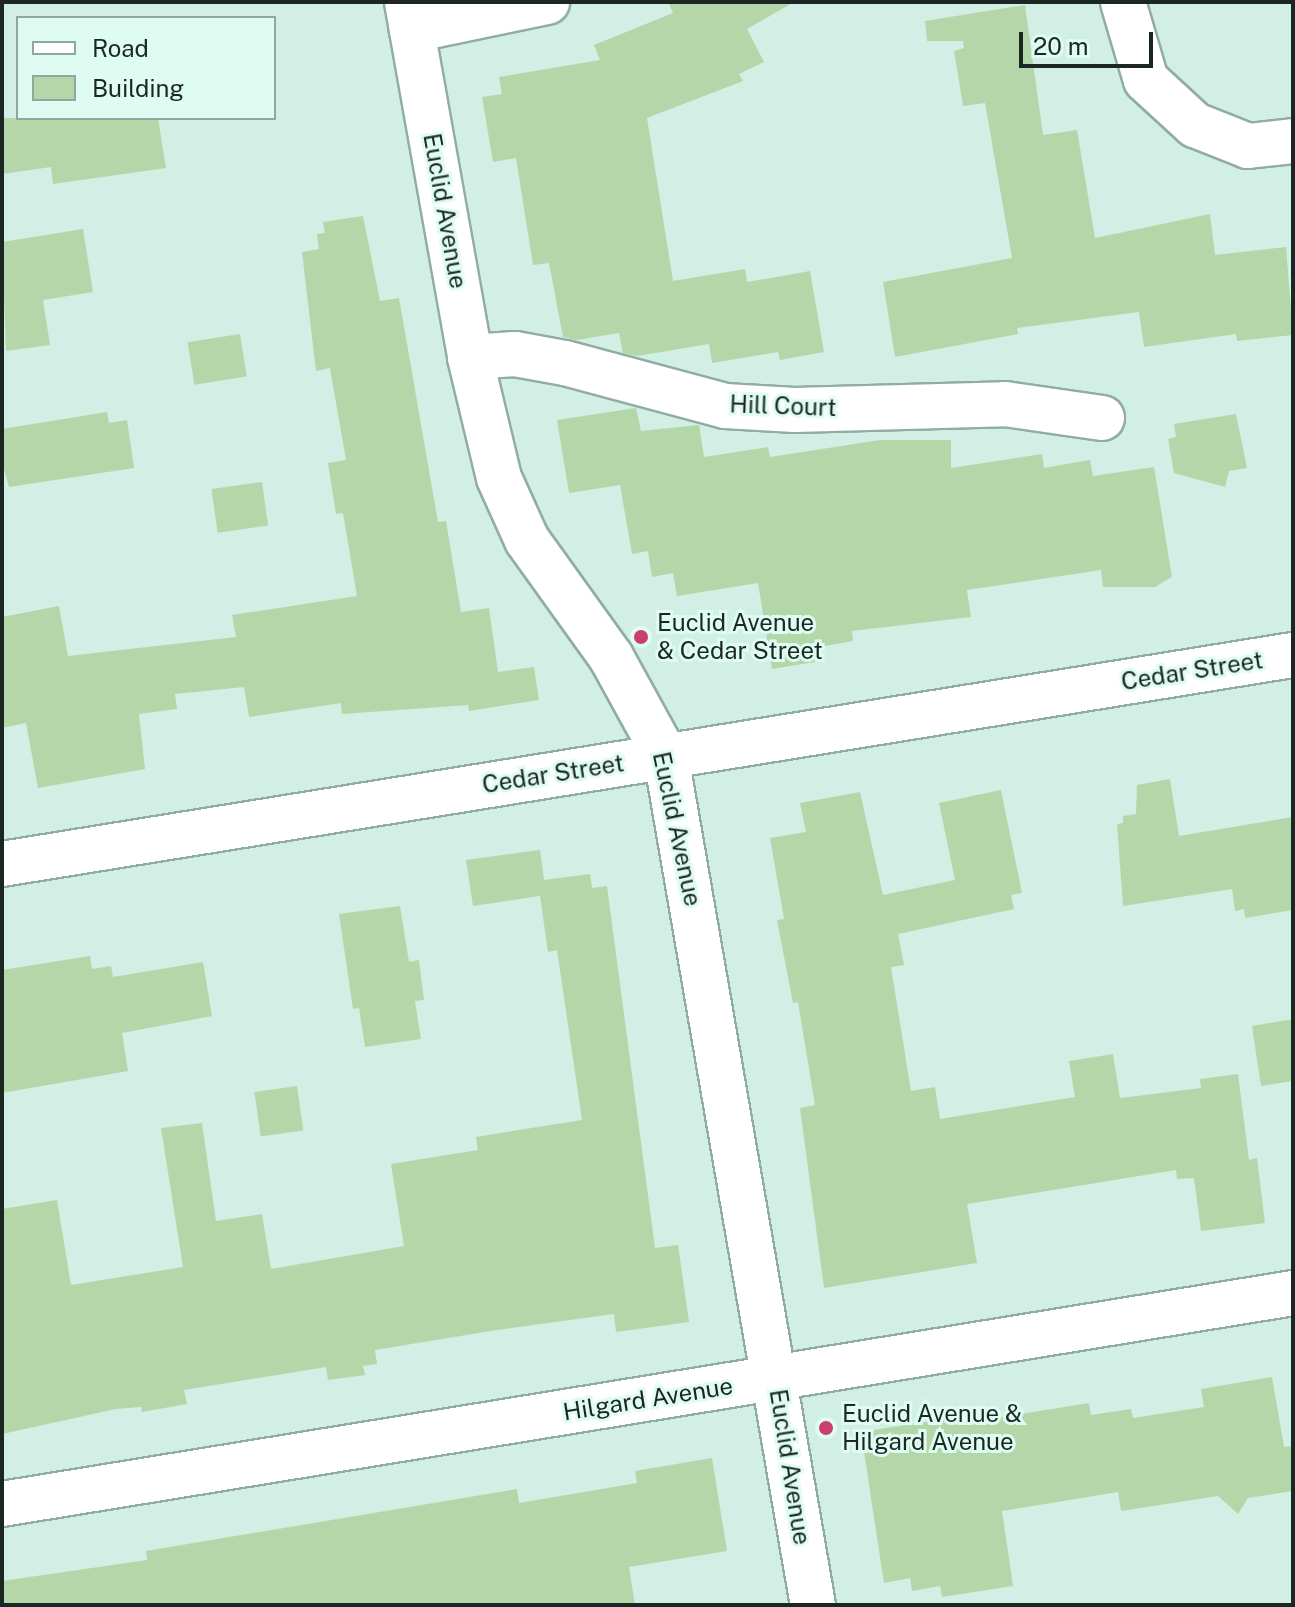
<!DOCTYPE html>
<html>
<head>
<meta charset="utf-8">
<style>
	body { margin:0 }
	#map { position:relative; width:1295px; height:1607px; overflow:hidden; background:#d1efe4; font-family:"Public Sans",sans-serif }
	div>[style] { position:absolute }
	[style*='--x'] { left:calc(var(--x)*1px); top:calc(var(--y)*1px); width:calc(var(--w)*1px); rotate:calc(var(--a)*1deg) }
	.building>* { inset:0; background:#b4d7a9; transform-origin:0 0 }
	.roads { filter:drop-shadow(2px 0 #91ada3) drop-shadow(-2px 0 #91ada3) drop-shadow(0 2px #91ada3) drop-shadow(0 -2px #91ada3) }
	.minor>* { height:44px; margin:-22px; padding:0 22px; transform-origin:22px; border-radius:22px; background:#fff }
	.dots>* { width:22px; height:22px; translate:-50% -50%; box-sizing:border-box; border:4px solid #defcf1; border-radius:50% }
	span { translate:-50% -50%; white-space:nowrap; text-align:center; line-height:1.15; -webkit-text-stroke:6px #defcf1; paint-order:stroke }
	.street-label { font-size:24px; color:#1c2723 }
	.poi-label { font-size:24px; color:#1c2723 }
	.left { translate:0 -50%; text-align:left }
	.frame { position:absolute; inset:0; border:4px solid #1c2723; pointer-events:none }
	.legend { position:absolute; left:16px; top:16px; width:260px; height:104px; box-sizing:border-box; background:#defcf1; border:2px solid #90a79f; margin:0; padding:10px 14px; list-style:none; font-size:24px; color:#1c2723 }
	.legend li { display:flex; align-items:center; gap:16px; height:40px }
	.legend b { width:40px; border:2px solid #90a79f }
	.scale { position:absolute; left:1019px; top:32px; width:134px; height:36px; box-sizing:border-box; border:4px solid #1c2723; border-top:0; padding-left:10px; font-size:24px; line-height:28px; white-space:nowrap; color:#1c2723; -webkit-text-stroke:6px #defcf1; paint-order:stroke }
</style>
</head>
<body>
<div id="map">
	<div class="building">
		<div style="clip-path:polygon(668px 2px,794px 2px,747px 29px,764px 62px,739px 74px,743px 81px,647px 118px,673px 281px,745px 269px,747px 282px,810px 271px,824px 352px,780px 360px,778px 352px,712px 363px,709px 344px,637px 356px,623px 353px,619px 333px,577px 340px,563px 337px,549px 263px,533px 265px,516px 158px,493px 162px,482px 97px,502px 94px,499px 77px,600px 60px,594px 45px,673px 13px)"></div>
		<div style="clip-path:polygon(1025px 5px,1043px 135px,1077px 130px,1095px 238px,1210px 214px,1215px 255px,1286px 247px,1293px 335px,1237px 341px,1236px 334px,1144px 347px,1139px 312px,1017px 328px,1018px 334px,895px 357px,883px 282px,1012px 258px,985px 103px,963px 106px,954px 51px,964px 48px,963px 41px,927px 41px,925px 21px)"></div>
		<div style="clip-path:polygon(2px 118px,158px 118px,166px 168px,53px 184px,51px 167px,2px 174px)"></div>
		<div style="clip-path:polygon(363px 216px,380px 301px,399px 298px,438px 522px,446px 521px,461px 612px,489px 608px,498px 672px,534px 667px,539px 700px,469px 711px,468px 705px,342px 714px,341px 703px,249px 717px,244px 687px,175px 694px,177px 709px,139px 714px,145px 769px,38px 788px,26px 723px,2px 728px,2px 617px,59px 606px,68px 656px,236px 637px,232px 615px,357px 596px,343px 513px,336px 514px,328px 463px,346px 460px,330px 368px,316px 371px,302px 252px,319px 249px,317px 234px,325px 233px,323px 222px)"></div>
		<div style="clip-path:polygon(83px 229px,93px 292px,43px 300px,50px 345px,6px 351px,2px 242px)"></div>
		<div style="left:240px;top:334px;width:43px;height:53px;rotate:81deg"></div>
		<div style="clip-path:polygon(636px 408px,641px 431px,699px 425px,704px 457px,768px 447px,770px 457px,880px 440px,951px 440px,951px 468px,1042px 454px,1044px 468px,1090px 460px,1093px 476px,1154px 467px,1172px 577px,1155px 587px,1103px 587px,1101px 570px,967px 590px,971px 617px,852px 631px,853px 641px,813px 648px,815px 662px,772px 669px,758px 583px,677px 596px,673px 573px,652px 577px,648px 551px,632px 554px,620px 485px,569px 493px,557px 420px)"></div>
		<div style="clip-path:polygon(107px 412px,109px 423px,127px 420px,134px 468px,9px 487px,2px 462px,2px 429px)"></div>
		<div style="clip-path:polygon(1236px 414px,1247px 468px,1229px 471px,1225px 487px,1174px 473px,1168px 439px,1176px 437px,1174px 424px)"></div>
		<div style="left:262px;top:482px;width:44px;height:51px;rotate:82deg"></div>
		<div style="clip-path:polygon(1170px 779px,1179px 836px,1293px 817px,1293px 910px,1245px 918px,1244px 909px,1235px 911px,1232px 889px,1123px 906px,1117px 824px,1123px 823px,1123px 816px,1136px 814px,1137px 785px)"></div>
		<div style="clip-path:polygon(1001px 790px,1022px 893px,1011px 895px,1014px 909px,898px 934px,904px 965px,891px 967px,911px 1091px,935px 1087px,940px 1119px,1075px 1097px,1069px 1061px,1113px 1054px,1120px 1098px,1201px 1088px,1200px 1079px,1238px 1074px,1249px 1160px,1257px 1158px,1265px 1223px,1201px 1231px,1194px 1178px,1177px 1179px,1176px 1170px,967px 1204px,977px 1263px,824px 1288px,800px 1108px,815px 1105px,798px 1002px,793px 1003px,777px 920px,784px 919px,770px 838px,806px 832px,800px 803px,860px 792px,883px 895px,955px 880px,939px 803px)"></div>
		<div style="clip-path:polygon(540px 850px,544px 880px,590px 874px,592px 888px,607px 886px,655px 1248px,678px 1245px,689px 1322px,616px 1332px,614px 1314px,497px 1330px,375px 1350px,377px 1364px,363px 1366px,365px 1375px,328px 1380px,326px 1367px,184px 1390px,187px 1404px,142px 1412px,141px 1407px,116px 1409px,2px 1434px,2px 1209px,57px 1200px,71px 1285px,183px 1267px,161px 1128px,202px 1123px,216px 1221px,262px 1214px,271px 1269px,404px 1246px,391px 1164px,478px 1150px,476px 1137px,582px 1120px,557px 950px,548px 952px,540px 896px,473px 906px,466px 860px)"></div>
		<div style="clip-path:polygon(400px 906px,409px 962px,419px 960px,424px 1000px,415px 1001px,421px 1039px,365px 1047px,359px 1008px,353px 1009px,339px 914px)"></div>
		<div style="clip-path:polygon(90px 956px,92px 969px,111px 966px,113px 977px,203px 962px,212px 1016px,122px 1033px,128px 1071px,2px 1093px,2px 970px)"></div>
		<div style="clip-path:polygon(1293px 1019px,1293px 1081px,1261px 1086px,1252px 1026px)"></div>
		<div style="left:297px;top:1086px;width:45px;height:43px;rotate:82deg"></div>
		<div style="clip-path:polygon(1272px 1377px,1284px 1447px,1293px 1446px,1293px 1491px,1248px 1498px,1238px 1514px,1218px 1496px,1121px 1511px,1118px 1492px,1002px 1511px,1013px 1586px,942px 1597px,940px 1586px,912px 1591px,910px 1578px,884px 1583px,861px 1432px,951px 1418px,952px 1425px,1089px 1403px,1091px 1415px,1131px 1409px,1133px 1418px,1204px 1407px,1201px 1389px)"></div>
		<div style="clip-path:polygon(712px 1458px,727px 1551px,629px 1567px,635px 1605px,2px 1605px,2px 1581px,147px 1560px,146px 1551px,517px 1489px,519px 1503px,637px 1483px,635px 1471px)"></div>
	</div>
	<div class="roads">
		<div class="minor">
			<div style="--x:407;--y:2;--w:361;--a:79.9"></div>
			<div style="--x:470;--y:357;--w:124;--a:76.5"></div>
			<div style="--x:499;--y:478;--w:68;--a:65.7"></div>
			<div style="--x:527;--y:540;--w:144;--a:54.3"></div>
			<div style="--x:611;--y:657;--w:114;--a:61.2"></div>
			<div style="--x:666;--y:757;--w:861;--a:80.17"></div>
			<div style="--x:1123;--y:2;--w:81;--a:73.6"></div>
			<div style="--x:1146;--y:80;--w:67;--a:42.6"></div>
			<div style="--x:1195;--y:125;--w:57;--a:21.6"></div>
			<div style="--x:1248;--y:146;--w:45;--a:-6.3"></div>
			<div style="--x:412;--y:30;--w:138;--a:-11.7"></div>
			<div style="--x:470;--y:357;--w:45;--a:-3.8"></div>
			<div style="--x:515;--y:354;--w:51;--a:10.2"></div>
			<div style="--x:565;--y:363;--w:166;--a:15"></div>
			<div style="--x:725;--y:406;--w:70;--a:3.3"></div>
			<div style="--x:795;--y:410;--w:210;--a:-1.6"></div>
			<div style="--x:1005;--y:404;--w:98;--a:8.2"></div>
			<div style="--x:2;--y:864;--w:1308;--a:-9.2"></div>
			<div style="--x:2;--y:1504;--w:1308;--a:-9.28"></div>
		</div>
	</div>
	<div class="dots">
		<div style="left:641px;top:637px;background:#cb3f6f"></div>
		<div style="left:826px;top:1428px;background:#cb3f6f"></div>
	</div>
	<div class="street-label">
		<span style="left:445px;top:211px;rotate:80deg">Euclid Avenue</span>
		<span style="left:783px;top:406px;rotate:2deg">Hill Court</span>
		<span style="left:1192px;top:671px;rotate:-9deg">Cedar Street</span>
		<span style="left:553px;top:774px;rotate:-9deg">Cedar Street</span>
		<span style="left:677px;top:829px;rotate:78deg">Euclid Avenue</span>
		<span style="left:648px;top:1399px;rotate:-9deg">Hilgard Avenue</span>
		<span style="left:790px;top:1467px;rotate:81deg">Euclid Avenue</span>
	</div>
	<div class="poi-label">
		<span class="left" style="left:657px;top:637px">Euclid Avenue<br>&amp; Cedar Street</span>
		<span class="left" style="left:842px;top:1428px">Euclid Avenue &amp;<br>Hilgard Avenue</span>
	</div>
	<div class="frame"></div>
	<ul class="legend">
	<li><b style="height:10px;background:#fff"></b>Road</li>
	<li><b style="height:22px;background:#b4d7a9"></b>Building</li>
	</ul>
	<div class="scale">20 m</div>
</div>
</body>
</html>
